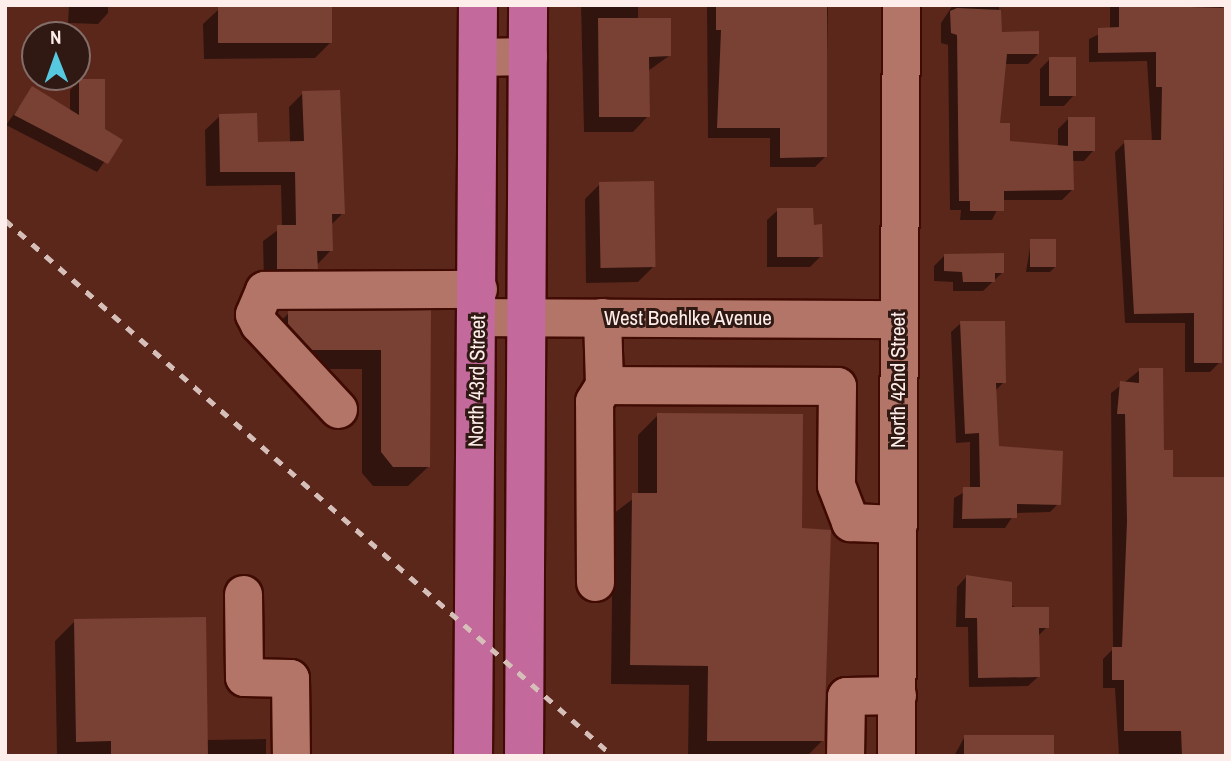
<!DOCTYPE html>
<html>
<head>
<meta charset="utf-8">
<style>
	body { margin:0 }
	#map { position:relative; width:1231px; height:761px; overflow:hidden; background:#5c271b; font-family:"Archivo Narrow",sans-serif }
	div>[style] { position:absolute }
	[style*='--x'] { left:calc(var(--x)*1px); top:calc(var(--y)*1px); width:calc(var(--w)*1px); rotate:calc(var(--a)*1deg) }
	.shadow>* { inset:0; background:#0007 }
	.building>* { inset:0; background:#794034; transform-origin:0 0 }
	.roads { filter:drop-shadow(2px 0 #3f0b03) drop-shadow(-2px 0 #3f0b03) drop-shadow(0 2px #3f0b03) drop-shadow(0 -2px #3f0b03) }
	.minor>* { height:37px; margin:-18.5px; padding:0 18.5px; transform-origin:18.5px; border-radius:18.5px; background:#b37567 }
	.major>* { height:38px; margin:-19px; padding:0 19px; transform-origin:19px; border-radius:19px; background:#c3699b }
	.rail>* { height:5px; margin-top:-2.5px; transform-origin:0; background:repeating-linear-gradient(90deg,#d6beb9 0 9px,transparent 0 18px) }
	span { translate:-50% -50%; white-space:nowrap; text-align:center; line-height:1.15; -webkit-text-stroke:6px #311913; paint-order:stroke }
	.street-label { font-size:21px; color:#fdeeeb }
	.frame { position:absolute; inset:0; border:7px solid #fdeeeb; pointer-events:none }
	.north { position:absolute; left:21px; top:21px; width:70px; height:70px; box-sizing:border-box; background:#311913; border:2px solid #836e69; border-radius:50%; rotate:359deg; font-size:19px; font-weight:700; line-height:28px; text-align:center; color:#fdeeeb }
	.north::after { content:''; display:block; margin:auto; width:24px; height:32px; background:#56c9e1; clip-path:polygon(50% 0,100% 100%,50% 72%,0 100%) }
</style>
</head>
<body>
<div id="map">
	<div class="shadow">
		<div style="clip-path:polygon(69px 5px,108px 5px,108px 13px,98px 24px,68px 23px)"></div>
		<div style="clip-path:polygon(581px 5px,638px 5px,638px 20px,669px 56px,648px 71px,648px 116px,633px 132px,584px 132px)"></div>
		<div style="clip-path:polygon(707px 5px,828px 5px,825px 157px,815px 167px,770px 167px,770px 138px,708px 138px)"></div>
		<div style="clip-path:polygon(953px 5px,999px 5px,1000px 34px,1038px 54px,1028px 64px,1004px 64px,998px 125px,1008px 142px,1058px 147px,1058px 129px,1068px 119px,1093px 151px,1084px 161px,1072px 161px,1072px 190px,1062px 200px,1002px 200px,992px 220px,960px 220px,961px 210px,950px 210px,948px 45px,941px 43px,941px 23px)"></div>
		<div style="clip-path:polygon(1110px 5px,1222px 5px,1220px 362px,1210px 372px,1185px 372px,1185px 323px,1125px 323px,1115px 152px,1125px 142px,1152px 142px,1147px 61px,1089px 62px,1089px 39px,1110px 29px)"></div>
		<div style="clip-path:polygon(219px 9px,331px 42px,315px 58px,204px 59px,203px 24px)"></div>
		<div style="clip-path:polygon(35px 31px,79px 32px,79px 59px,77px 35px,35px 35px,35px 69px,24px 69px,24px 41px)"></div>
		<div style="clip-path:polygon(1050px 59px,1074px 95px,1064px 106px,1040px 106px,1040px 69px)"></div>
		<div style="clip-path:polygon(79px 81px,104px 130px,120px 140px,97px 172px,6px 125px,32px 89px,70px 112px,70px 90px)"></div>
		<div style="clip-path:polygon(303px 93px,343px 213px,331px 225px,331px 250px,301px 282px,264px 282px,263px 241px,282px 227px,281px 185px,206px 186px,205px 130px,220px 116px,256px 143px,290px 143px,289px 107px)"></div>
		<div style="clip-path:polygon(600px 184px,653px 267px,638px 282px,586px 283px,585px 199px)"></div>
		<div style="clip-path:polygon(778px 210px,812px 226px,821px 256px,810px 267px,767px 267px,767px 220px)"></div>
		<div style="clip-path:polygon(1031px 241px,1055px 267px,1050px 272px,1026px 272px)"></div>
		<div style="clip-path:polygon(945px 255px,1003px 272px,983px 291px,953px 291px,953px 282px,934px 281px,934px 266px)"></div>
		<div style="clip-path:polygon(429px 312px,428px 467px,408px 486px,373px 486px,362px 473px,362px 369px,292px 369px,269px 332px,289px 313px)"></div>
		<div style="clip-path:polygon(961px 323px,1004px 382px,995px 391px,998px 447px,1060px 502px,1050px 512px,1015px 513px,1005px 528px,953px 528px,954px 498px,970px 489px,970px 442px,956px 443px,951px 332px)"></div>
		<div style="clip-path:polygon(1140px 370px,1172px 479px,1224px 756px,1119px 756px,1115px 688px,1103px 688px,1103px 659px,1113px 649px,1111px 393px)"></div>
		<div style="clip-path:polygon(658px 415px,800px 530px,823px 740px,807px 756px,688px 756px,689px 685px,611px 684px,613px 514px,638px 495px,638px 435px)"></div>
		<div style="clip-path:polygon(966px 577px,1047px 627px,1037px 637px,1038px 677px,1028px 686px,969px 687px,968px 627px,956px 627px,957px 587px)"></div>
		<div style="clip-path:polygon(75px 621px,206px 740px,266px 739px,266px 756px,57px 756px,55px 641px)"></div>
		<div style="clip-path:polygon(964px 738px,1053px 756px,954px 756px)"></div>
	</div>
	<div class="building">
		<div style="left:332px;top:5px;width:38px;height:114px;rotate:90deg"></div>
		<div style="clip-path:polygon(716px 5px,827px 5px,827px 157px,780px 158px,780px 128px,717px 128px,721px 30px,716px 30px)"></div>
		<div style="clip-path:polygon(1119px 5px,1225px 8px,1222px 363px,1194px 363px,1194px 313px,1134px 314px,1124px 140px,1161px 140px,1162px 87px,1156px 87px,1156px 52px,1098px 53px,1098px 28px,1119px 27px)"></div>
		<div style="clip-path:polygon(957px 8px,1001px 10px,1002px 32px,1039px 31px,1039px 54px,1007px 54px,1000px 123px,1010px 123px,1010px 141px,1068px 146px,1068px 117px,1095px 117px,1095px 151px,1073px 151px,1074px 190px,1004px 191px,1004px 211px,970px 211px,970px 201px,959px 201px,957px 35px,951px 33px,950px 11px)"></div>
		<div style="clip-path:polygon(598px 18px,671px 18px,671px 56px,649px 57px,650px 117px,599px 117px)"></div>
		<div style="left:1049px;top:57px;width:27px;height:39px"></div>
		<div style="clip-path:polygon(79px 79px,105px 79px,105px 129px,123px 140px,108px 164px,14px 115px,32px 86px,79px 115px)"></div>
		<div style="clip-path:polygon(340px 90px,345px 214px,332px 214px,333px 251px,317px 251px,318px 269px,277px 269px,277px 225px,296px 225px,295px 172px,220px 172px,219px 114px,257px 113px,258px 142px,304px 141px,302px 91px)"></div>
		<div style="left:654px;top:181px;width:86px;height:55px;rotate:89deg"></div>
		<div style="clip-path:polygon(777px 208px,813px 208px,814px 225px,822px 224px,823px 257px,777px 257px)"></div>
		<div style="left:1056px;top:239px;width:28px;height:26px;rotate:90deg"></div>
		<div style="clip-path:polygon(1004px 253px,1004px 273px,995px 273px,995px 282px,963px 282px,962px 272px,944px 271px,944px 254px)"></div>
		<div style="clip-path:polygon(431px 310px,430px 467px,393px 467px,381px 452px,381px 350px,312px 350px,288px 324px,288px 311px)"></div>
		<div style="clip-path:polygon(960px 321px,1005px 321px,1006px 383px,996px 383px,999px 446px,1063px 451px,1061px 505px,1017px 504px,1017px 518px,962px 519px,963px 487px,980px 487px,979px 433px,965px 434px)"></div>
		<div style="clip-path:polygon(1139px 368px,1163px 368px,1164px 450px,1173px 450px,1173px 477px,1225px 477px,1225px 756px,1182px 756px,1181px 731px,1124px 731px,1124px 680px,1112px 680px,1112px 647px,1122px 647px,1127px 521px,1125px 414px,1117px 414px,1120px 381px,1139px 383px)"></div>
		<div style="clip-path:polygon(657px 413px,803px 414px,802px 528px,831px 530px,824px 741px,707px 741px,708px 666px,630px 665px,632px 493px,657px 493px)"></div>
		<div style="clip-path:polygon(966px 575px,1012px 582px,1012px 607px,1049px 607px,1049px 628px,1039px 628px,1040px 677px,978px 678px,977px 618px,965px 618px)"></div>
		<div style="clip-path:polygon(206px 617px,208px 756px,111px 756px,111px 741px,76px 742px,74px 619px)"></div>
		<div style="left:1054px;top:735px;width:21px;height:90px;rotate:90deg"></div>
	</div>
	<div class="roads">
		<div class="minor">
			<div style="--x:478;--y:57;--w:50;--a:-1.1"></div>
			<div style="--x:477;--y:317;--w:421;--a:0.3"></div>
			<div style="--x:602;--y:317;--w:68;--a:88.3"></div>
			<div style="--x:604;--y:385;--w:233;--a:0.2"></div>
			<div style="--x:837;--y:386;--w:99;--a:90.6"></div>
			<div style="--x:836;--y:485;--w:40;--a:69"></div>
			<div style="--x:850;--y:522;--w:48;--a:2.4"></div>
			<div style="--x:338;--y:409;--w:116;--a:-132.9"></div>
			<div style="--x:259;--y:324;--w:11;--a:-117"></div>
			<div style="--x:254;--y:314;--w:26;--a:-67"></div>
			<div style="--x:264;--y:290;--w:214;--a:-0.3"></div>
			<div style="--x:595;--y:582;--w:181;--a:-90.3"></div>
			<div style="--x:594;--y:401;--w:19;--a:-58"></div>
			<div style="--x:243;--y:594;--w:83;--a:89.3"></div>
			<div style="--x:244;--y:677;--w:46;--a:1.2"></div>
			<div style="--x:290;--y:678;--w:78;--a:89.3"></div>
			<div style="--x:845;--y:756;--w:60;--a:-89"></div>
			<div style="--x:846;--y:696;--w:51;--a:-1.1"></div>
			<div style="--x:896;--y:756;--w:751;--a:-89.62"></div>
		</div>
		<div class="major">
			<div style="--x:473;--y:756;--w:751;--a:-89.62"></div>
			<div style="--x:524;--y:756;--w:751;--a:-89.69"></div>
		</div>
	</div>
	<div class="rail">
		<div style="--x:5;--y:220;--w:811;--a:41.4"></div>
	</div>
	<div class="street-label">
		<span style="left:688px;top:318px">West Boehlke Avenue</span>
		<span style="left:898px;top:380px;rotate:-90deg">North 42nd Street</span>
		<span style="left:477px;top:381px;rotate:-89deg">North 43rd Street</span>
	</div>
	<div class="frame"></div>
	<div class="north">N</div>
</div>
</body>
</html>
